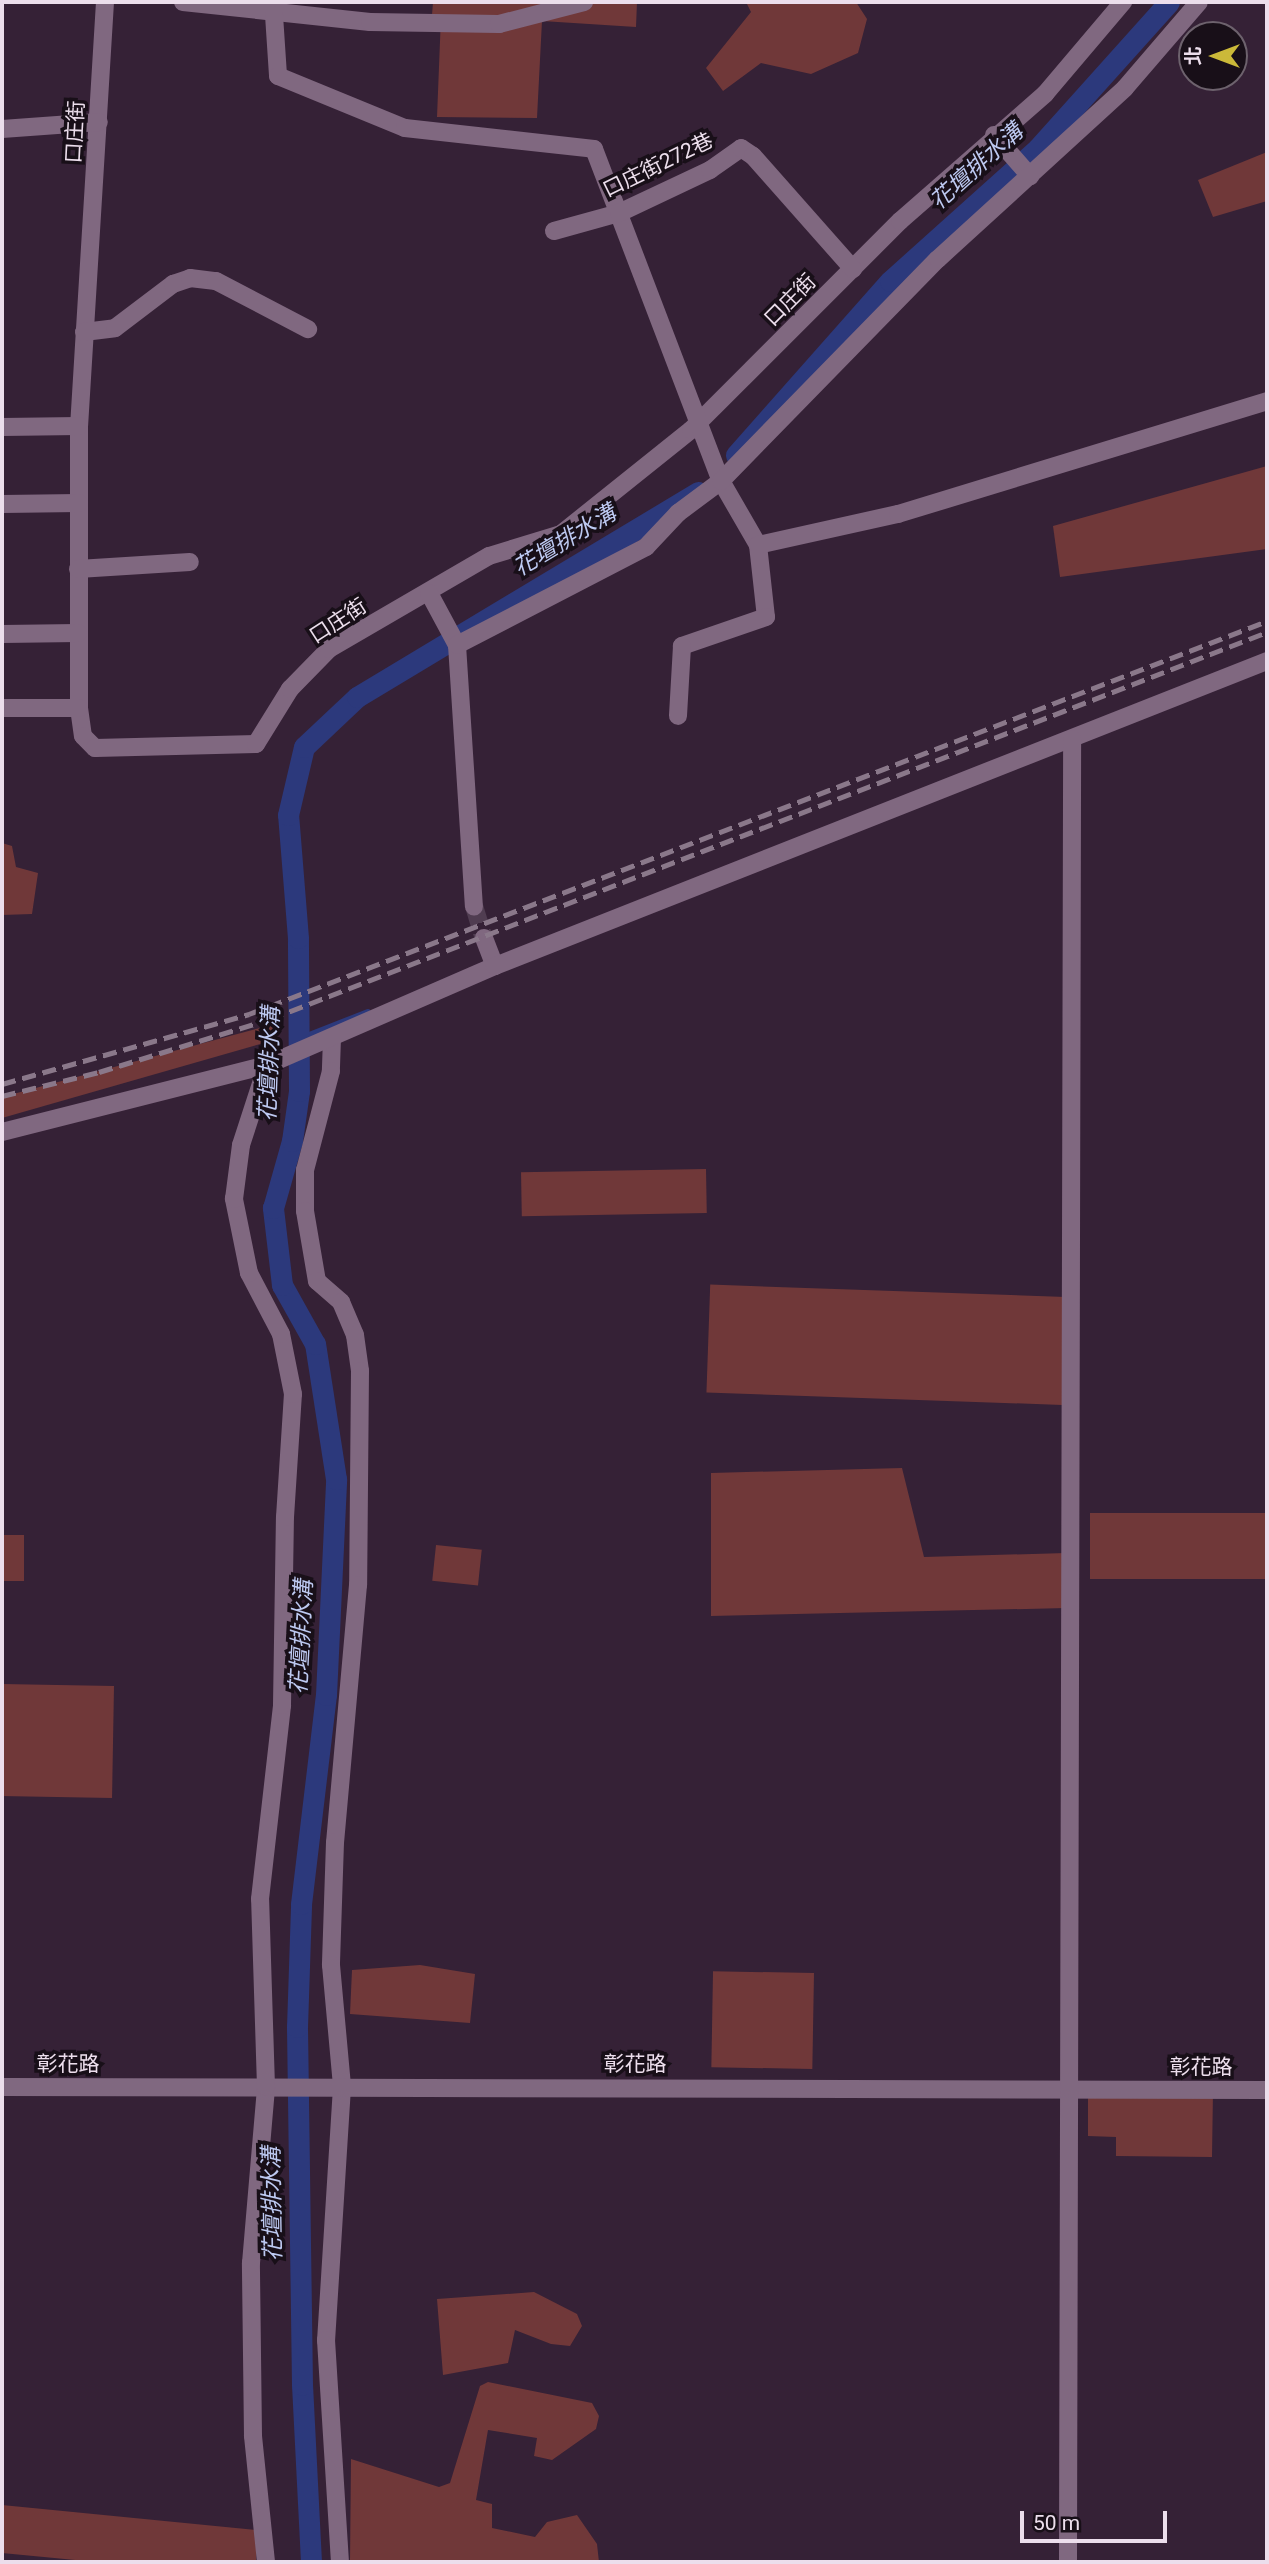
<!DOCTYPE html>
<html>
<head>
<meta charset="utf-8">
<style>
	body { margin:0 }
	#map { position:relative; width:1269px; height:2564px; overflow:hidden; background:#352136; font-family:Roboto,"Noto Sans TC",sans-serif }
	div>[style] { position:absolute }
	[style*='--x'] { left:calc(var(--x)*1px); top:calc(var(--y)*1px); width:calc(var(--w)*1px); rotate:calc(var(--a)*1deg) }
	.green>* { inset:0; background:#703839; transform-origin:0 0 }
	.stream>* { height:6px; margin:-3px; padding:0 3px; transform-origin:3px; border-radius:3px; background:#2c397c }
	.canal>* { height:21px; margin:-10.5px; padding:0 10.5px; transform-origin:10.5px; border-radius:10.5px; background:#2c397c }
	.minor-tunnel>* { height:18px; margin-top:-9px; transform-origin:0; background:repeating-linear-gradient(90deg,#503d51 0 18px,transparent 0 27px) }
	.minor>* { height:18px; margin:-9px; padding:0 9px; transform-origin:9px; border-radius:9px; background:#806880 }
	.rail>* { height:5px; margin-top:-2.5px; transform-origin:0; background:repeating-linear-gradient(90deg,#8a788a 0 14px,transparent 0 21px) }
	span { translate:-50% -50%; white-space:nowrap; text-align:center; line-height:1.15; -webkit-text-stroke:7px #180f18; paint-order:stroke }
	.street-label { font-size:21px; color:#ecdeec }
	.water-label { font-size:23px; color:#bdc9f1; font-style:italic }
	.frame { position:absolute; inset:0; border:4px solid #ecdeec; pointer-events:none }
	.north { position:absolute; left:1178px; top:21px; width:70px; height:70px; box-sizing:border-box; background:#180f18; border:2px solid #6d626d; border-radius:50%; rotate:270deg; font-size:19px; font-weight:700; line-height:28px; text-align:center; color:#ecdeec }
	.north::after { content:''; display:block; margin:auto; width:24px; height:32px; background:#cbb939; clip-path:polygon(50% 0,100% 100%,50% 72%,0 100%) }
	.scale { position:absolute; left:1020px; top:2511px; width:147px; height:32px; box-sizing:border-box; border:4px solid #ecdeec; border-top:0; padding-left:9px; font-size:21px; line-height:24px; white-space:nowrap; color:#ecdeec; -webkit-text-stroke:5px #180f18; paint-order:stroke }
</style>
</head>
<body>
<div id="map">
	<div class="green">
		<div style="clip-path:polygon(433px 2px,637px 2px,636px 27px,542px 21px,537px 118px,437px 117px,441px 16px,432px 15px)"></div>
		<div style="clip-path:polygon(746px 2px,856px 2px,867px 19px,858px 53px,811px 74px,761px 63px,723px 91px,706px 68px,751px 12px)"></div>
		<div style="clip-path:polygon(1267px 152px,1267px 201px,1213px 217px,1198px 180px)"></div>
		<div style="clip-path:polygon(1267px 466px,1267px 549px,1060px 577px,1053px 526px)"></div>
		<div style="clip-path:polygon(2px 843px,12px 846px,16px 867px,38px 873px,32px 914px,2px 915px)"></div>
		<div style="clip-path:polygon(275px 1024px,278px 1039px,2px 1118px,2px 1097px)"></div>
		<div style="left:706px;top:1169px;width:44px;height:185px;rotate:89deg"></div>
		<div style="left:1066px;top:1297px;width:108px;height:356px;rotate:92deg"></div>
		<div style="clip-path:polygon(902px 1468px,924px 1557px,1066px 1553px,1066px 1608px,711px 1616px,711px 1473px)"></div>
		<div style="left:1090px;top:1513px;width:177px;height:66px"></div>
		<div style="left:2px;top:1535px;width:22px;height:46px"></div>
		<div style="left:436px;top:1545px;width:46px;height:36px;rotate:6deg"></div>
		<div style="left:114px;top:1686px;width:112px;height:112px;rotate:91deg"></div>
		<div style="clip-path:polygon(420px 1965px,475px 1974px,470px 2023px,350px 2014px,352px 1970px)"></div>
		<div style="left:814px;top:1973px;width:96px;height:101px;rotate:91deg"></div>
		<div style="clip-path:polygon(1213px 2091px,1212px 2157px,1116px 2156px,1116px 2137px,1088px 2136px,1088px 2097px)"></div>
		<div style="clip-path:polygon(534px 2292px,577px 2314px,582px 2326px,570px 2346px,551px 2344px,515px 2330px,508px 2363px,443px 2375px,437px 2299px)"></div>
		<div style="clip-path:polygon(488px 2382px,592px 2403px,599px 2416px,596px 2429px,552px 2460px,534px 2456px,537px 2438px,488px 2430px,476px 2500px,492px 2504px,492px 2528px,535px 2537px,547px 2522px,577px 2515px,597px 2544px,599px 2562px,350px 2562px,351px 2459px,439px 2487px,450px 2483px,480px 2386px)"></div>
		<div style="clip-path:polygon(2px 2505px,257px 2530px,256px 2562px,96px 2562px,2px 2553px)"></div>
	</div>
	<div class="stream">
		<div style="--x:299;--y:1039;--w:74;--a:-21.4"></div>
	</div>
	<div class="canal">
		<div style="--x:736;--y:455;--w:232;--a:-48.5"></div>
		<div style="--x:890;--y:281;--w:199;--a:-41.9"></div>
		<div style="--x:1038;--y:148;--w:196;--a:-48.1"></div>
		<div style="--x:311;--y:2562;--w:177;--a:-92.9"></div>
		<div style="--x:302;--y:2385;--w:358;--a:-90.8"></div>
		<div style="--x:297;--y:2027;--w:123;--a:-88.1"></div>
		<div style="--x:301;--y:1904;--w:210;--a:-83.2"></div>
		<div style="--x:326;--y:1695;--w:216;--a:-87.3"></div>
		<div style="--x:336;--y:1479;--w:137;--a:-98.8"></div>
		<div style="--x:315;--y:1344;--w:68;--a:-119.2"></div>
		<div style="--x:282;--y:1285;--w:78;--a:-96.7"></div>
		<div style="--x:273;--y:1208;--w:70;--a:-74.2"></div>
		<div style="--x:292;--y:1141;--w:50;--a:-82"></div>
		<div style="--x:299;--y:1091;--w:153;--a:-90.4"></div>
		<div style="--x:298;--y:938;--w:123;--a:-94.6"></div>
		<div style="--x:288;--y:815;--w:70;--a:-76.8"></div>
		<div style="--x:304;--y:747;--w:73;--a:-43.3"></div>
		<div style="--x:357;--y:697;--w:398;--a:-31"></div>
	</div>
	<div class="minor-tunnel">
		<div style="--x:474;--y:906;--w:34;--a:73"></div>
	</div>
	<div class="minor">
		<div style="--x:105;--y:2;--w:425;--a:93.5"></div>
		<div style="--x:79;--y:426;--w:282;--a:90"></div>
		<div style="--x:79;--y:708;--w:28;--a:82"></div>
		<div style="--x:83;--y:736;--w:17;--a:45"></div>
		<div style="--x:95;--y:748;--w:161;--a:-1.4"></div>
		<div style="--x:256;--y:744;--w:65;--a:-58.3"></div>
		<div style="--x:290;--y:689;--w:56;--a:-45.7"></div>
		<div style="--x:329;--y:649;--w:185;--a:-30.2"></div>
		<div style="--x:489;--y:556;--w:75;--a:-17"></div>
		<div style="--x:561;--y:534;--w:166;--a:-38.7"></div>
		<div style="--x:691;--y:430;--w:296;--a:-45"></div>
		<div style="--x:900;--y:221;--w:193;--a:-41.2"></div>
		<div style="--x:1045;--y:94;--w:121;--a:-49.7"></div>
		<div style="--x:183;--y:2;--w:188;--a:6.1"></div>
		<div style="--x:370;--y:22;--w:129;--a:0.9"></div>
		<div style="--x:499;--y:24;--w:88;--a:-14.5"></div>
		<div style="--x:274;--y:15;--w:61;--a:86.2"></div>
		<div style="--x:278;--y:76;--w:137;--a:22.3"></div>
		<div style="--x:405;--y:128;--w:190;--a:6.3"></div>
		<div style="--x:594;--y:149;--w:355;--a:69.1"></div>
		<div style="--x:721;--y:481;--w:74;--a:60"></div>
		<div style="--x:758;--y:545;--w:72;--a:83.7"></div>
		<div style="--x:766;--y:617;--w:89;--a:161"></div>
		<div style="--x:682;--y:646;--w:70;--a:93.3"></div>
		<div style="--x:2;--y:129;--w:97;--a:-4.1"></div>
		<div style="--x:994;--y:135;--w:55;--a:48.7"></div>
		<div style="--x:554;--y:231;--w:67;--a:-15.5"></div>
		<div style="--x:619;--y:213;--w:101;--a:-25.3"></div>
		<div style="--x:710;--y:170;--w:38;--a:-35"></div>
		<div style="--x:741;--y:148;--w:14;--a:34"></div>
		<div style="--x:753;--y:156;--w:151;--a:48.5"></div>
		<div style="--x:84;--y:332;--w:31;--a:-7"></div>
		<div style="--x:115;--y:328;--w:73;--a:-37.2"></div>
		<div style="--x:173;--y:284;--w:18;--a:-19"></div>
		<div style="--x:190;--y:278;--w:26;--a:7"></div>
		<div style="--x:216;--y:281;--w:104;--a:27.6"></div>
		<div style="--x:2;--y:427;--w:77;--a:-0.7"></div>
		<div style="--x:2;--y:504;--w:77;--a:-0.7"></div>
		<div style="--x:758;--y:545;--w:143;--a:-12.5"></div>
		<div style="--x:898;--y:514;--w:386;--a:-17"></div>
		<div style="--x:78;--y:569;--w:112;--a:-3.6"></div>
		<div style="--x:429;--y:593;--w:59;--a:61.7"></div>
		<div style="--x:457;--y:645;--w:262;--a:86.3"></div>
		<div style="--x:2;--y:634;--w:76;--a:-0.8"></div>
		<div style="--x:457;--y:645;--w:213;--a:-27.4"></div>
		<div style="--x:646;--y:547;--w:47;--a:-46.7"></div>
		<div style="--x:678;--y:513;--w:54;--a:-36.7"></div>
		<div style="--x:721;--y:481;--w:310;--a:-45.7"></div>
		<div style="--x:938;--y:259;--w:253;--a:-42.4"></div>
		<div style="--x:1125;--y:88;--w:113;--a:-49.3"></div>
		<div style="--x:2;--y:708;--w:77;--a:0"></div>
		<div style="--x:484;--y:938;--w:30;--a:69"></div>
		<div style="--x:332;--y:1038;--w:33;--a:92"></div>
		<div style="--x:331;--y:1071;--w:102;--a:104.7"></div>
		<div style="--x:305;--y:1170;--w:41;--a:90"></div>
		<div style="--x:305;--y:1211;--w:71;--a:80.3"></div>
		<div style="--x:317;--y:1281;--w:32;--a:41"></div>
		<div style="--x:341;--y:1302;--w:36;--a:67"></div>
		<div style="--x:355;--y:1335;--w:36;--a:82"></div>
		<div style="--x:360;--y:1371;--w:214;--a:90.5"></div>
		<div style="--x:358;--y:1585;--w:258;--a:95.1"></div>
		<div style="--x:335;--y:1842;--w:123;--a:91.9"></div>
		<div style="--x:331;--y:1965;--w:122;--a:84.8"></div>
		<div style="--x:342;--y:2087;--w:254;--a:93.6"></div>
		<div style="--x:326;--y:2340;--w:222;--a:86.4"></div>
		<div style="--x:2;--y:1132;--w:273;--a:-14.2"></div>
		<div style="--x:267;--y:1065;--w:249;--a:-23.5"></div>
		<div style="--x:495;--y:966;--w:830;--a:-21.56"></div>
		<div style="--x:2;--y:2087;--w:1265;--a:0.14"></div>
		<div style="--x:266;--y:2562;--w:127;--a:-95.9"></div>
		<div style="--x:253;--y:2436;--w:173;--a:-90.7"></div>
		<div style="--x:251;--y:2263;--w:177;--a:-85.1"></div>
		<div style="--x:266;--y:2087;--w:188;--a:-91.8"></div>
		<div style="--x:260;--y:1899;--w:195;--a:-83.5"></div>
		<div style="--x:282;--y:1705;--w:188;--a:-89.1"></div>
		<div style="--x:285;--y:1517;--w:123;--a:-86.3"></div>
		<div style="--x:293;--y:1394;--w:61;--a:-101.3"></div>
		<div style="--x:281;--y:1334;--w:69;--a:-117.7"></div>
		<div style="--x:249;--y:1273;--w:76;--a:-101.5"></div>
		<div style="--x:234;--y:1199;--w:54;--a:-82.6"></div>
		<div style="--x:241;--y:1145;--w:84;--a:-72"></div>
		<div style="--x:1068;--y:2562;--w:1823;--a:-89.87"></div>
	</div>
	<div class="rail">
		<div style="--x:2;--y:1084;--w:257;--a:-15.8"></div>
		<div style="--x:249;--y:1014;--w:1091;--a:-21.11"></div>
		<div style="--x:2;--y:1096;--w:100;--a:-13.9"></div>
		<div style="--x:99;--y:1072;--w:179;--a:-17.2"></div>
		<div style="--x:270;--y:1019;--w:1069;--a:-21.21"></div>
	</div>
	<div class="street-label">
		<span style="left:75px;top:132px;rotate:-87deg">口庄街</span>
		<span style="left:658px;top:165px;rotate:-26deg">口庄街272巷</span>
		<span style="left:790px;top:300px;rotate:-45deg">口庄街</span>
		<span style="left:338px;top:621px;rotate:-33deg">口庄街</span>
		<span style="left:68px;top:2064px">彰花路</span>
		<span style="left:635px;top:2064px">彰花路</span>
		<span style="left:1201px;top:2067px">彰花路</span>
	</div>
	<div class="water-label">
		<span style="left:977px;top:167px;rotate:-42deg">花壇排水溝</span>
		<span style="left:565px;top:541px;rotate:-31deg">花壇排水溝</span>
		<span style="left:270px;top:1064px;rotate:-88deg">花壇排水溝</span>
		<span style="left:302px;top:1637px;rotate:-87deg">花壇排水溝</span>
		<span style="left:273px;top:2204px;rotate:-91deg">花壇排水溝</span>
	</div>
	<div class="frame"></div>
	<div class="north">北</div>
	<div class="scale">50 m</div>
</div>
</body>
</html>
